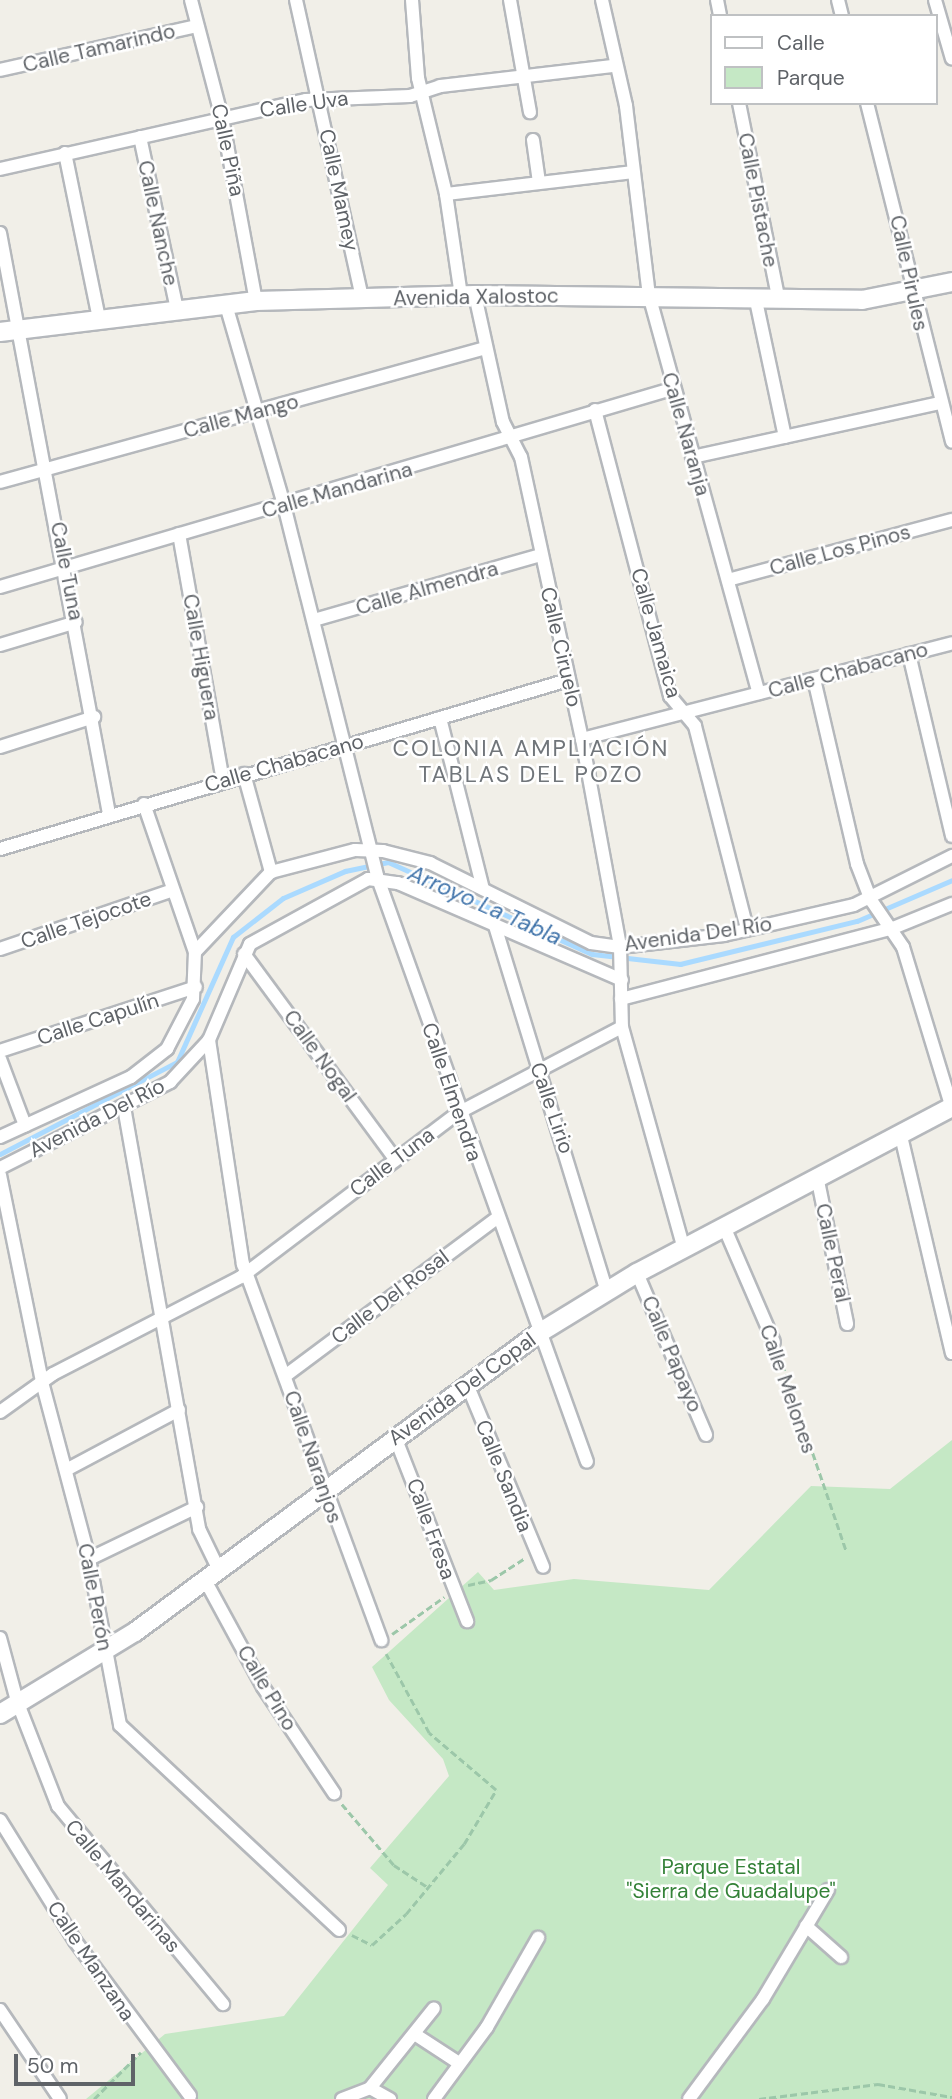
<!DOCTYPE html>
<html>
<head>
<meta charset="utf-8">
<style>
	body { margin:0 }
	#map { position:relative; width:952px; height:2099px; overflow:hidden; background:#f1efe8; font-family:"DM Sans",sans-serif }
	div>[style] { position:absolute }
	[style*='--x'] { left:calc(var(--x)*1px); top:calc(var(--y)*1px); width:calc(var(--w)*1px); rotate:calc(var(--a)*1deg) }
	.green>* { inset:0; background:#c5e8c5 }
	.stream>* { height:5px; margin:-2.5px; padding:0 2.5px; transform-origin:2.5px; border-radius:2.5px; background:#aadaff }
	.path>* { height:2.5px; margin-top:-1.25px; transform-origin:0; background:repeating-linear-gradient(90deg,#9cc7a9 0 7px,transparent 0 10.5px) }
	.roads { filter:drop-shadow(2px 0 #b5b8bc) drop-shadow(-2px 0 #b5b8bc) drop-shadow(0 2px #b5b8bc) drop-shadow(0 -2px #b5b8bc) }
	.street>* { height:12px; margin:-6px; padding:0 6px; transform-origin:6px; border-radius:6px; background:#fff }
	.secondary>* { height:18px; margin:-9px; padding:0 9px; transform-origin:9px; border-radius:9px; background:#fff }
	span { translate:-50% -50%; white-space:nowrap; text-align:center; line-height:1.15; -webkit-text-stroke:5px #fff; paint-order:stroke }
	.street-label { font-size:21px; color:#5f6368 }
	.park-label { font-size:21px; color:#348238 }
	.neighbourhood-label { font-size:23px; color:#70757a; letter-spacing:2px }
	.water-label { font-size:23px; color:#4174aa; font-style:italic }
	.legend { position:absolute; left:710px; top:14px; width:228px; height:91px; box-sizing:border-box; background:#fff; border:2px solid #bfc1c3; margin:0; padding:9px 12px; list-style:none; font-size:21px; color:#5f6368 }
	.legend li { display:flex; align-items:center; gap:14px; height:35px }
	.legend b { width:35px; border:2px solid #bfc1c3 }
	.scale { position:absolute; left:14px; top:2054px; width:121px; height:32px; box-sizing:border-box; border:4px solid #5f6368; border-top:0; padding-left:9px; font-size:21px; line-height:24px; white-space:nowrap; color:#5f6368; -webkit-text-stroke:5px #fff; paint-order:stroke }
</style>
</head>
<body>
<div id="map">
	<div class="green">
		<div style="clip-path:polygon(952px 1440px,952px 2099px,86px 2099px,165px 2034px,284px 2016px,388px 1885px,370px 1868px,449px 1776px,443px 1759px,389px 1700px,372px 1667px,478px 1572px,494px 1590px,574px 1579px,709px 1590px,811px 1486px,890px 1489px)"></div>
	</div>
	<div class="stream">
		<div style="--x:0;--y:1154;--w:199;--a:-27.5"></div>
		<div style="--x:177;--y:1062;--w:137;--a:-65.9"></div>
		<div style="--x:233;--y:937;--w:63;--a:-38"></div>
		<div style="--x:283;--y:898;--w:68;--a:-23.5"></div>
		<div style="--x:345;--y:871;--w:44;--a:-11.8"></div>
		<div style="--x:388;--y:862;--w:224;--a:24.3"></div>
		<div style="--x:592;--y:954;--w:89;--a:6.5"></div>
		<div style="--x:680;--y:964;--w:182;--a:-13.7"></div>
		<div style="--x:857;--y:921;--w:103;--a:-23.3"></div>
	</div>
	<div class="path">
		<div style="--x:779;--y:1354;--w:207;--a:71.1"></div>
		<div style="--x:468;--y:1585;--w:24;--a:-12"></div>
		<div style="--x:491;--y:1580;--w:40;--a:-32.9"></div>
		<div style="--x:392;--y:1634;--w:64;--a:-35.4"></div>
		<div style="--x:342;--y:1804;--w:80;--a:49.6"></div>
		<div style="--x:394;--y:1865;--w:42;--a:33.3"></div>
		<div style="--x:352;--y:1935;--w:22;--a:27"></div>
		<div style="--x:372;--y:1945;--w:46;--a:-42.4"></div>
		<div style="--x:406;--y:1914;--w:91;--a:-50.4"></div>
		<div style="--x:464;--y:1844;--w:63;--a:-59.3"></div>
		<div style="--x:496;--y:1790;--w:88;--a:-139.6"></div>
		<div style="--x:429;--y:1733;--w:90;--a:-118.6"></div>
		<div style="--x:94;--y:2099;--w:66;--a:-45"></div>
		<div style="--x:759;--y:2099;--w:120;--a:-7.2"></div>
		<div style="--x:878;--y:2084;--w:75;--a:10"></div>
	</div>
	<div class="roads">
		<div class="street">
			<div style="--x:191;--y:0;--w:122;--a:75.3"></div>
			<div style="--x:222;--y:118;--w:186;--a:79.5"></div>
			<div style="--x:296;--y:0;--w:305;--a:77.5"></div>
			<div style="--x:412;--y:0;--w:78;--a:85.6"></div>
			<div style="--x:418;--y:78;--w:119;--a:76.4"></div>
			<div style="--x:446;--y:194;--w:102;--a:81.6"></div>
			<div style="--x:510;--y:0;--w:114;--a:79.9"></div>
			<div style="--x:602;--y:0;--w:109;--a:77.2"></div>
			<div style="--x:626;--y:106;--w:190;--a:83.1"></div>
			<div style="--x:649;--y:295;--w:413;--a:74.6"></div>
			<div style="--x:717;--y:0;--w:16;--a:79"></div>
			<div style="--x:838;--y:0;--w:16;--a:76"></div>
			<div style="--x:935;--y:0;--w:61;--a:73.9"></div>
			<div style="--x:0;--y:70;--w:202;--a:-12.6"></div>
			<div style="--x:739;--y:103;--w:198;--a:78.6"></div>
			<div style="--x:867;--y:103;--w:349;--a:75.9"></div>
			<div style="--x:140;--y:137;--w:176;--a:77.9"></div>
			<div style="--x:533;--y:140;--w:42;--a:81.9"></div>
			<div style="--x:65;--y:153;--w:169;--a:78.4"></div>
			<div style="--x:0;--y:169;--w:314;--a:-12.7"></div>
			<div style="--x:306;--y:100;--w:104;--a:-2.2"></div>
			<div style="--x:410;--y:96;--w:32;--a:-18"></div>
			<div style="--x:440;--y:86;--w:174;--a:-6.6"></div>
			<div style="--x:446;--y:194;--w:187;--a:-6.7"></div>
			<div style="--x:0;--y:233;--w:591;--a:79.37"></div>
			<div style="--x:475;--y:295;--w:130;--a:77.6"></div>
			<div style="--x:503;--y:422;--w:39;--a:63"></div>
			<div style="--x:521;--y:457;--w:289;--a:77.8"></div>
			<div style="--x:582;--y:739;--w:211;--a:79.6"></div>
			<div style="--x:620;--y:947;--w:80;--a:88.6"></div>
			<div style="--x:622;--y:1027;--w:230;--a:74.4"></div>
			<div style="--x:755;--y:296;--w:144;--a:78"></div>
			<div style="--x:226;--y:305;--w:208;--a:73.8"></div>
			<div style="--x:284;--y:505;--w:382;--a:75.9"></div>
			<div style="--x:377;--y:876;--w:622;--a:70.28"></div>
			<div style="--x:595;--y:410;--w:296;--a:75.3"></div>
			<div style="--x:670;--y:696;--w:39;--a:50"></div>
			<div style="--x:695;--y:726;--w:210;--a:75.6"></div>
			<div style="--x:692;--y:457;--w:254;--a:-12.3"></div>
			<div style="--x:0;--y:482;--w:500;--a:-15.43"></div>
			<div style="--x:179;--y:534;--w:250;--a:79.9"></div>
			<div style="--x:728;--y:580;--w:232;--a:-15"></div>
			<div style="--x:0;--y:587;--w:701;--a:-16.42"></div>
			<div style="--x:314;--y:620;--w:235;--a:-16"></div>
			<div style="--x:0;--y:645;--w:79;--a:-16.8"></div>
			<div style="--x:909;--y:654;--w:187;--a:76.7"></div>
			<div style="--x:814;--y:679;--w:190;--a:76.9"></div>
			<div style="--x:857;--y:864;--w:39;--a:69"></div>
			<div style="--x:871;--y:900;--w:57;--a:55.8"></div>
			<div style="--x:903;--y:947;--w:168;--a:73.1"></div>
			<div style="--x:440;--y:718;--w:176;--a:75.9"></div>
			<div style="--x:582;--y:739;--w:382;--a:-14.5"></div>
			<div style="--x:0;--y:747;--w:99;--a:-17.7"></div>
			<div style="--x:244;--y:774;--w:102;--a:74.6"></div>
			<div style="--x:144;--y:804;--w:157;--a:71"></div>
			<div style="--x:0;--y:849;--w:593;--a:-16.57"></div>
			<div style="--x:495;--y:926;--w:381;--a:73"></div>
			<div style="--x:0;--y:949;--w:183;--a:-18.8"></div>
			<div style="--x:244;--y:954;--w:255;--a:53.6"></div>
			<div style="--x:621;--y:999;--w:281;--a:-14.6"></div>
			<div style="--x:893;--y:928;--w:64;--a:-22.1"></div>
			<div style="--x:209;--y:1040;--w:227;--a:81.4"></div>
			<div style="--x:243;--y:1264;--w:401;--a:69.8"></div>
			<div style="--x:0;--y:1051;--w:206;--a:-18.1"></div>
			<div style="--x:0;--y:1059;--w:71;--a:69.3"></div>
			<div style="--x:124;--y:1107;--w:429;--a:79.9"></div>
			<div style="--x:199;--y:1529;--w:46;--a:64"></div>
			<div style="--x:901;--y:1136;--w:223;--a:76.8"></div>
			<div style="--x:0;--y:1137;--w:144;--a:-24.6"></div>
			<div style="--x:131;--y:1077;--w:46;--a:-37.9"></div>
			<div style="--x:167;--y:1049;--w:56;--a:-62.5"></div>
			<div style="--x:193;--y:999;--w:47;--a:-87.6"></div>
			<div style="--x:195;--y:952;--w:110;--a:-46.5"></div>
			<div style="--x:271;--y:872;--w:87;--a:-14.7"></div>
			<div style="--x:355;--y:850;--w:28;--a:2"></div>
			<div style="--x:383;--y:851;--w:49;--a:14.3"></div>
			<div style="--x:430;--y:863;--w:180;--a:26.4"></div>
			<div style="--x:591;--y:943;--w:29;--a:8"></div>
			<div style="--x:620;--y:947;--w:105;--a:-6.6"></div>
			<div style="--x:724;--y:935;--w:133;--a:-13"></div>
			<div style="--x:854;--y:905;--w:110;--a:-26.6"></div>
			<div style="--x:0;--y:1168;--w:191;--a:-26.8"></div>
			<div style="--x:170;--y:1082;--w:57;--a:-47.1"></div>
			<div style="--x:209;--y:1040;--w:104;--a:-66.9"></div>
			<div style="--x:250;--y:944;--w:135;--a:-28.8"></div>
			<div style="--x:368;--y:879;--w:30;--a:8"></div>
			<div style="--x:398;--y:883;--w:244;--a:23.4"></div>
			<div style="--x:0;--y:1175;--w:211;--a:78.5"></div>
			<div style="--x:42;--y:1382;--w:183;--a:75.1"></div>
			<div style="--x:89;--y:1559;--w:169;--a:79.4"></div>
			<div style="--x:120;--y:1725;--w:300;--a:43.1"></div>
			<div style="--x:818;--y:1181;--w:146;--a:78.5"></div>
			<div style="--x:725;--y:1229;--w:123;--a:66.6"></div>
			<div style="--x:637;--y:1273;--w:176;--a:66.9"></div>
			<div style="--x:285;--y:1376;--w:263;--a:-36.7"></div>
			<div style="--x:467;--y:1384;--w:198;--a:67.4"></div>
			<div style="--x:0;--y:1412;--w:65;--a:-35.6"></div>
			<div style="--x:53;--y:1374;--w:212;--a:-27.3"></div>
			<div style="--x:241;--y:1277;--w:272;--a:-37.1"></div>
			<div style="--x:458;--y:1113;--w:185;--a:-27.7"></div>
			<div style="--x:395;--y:1437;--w:198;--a:68.6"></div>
			<div style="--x:66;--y:1470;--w:128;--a:-28"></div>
			<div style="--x:89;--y:1559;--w:120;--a:-25.7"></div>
			<div style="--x:205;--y:1580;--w:122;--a:61.5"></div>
			<div style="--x:263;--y:1687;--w:128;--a:56.2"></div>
			<div style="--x:0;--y:1638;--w:65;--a:74.9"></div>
			<div style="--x:17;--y:1701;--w:113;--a:68.7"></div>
			<div style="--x:58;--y:1806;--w:258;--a:50.2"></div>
			<div style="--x:0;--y:1820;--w:142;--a:58.2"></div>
			<div style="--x:75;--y:1941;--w:193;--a:53.4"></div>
			<div style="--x:806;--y:1926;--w:47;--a:41.5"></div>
			<div style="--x:0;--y:2010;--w:107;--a:56"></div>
			<div style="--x:416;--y:2035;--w:51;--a:33.1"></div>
			<div style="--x:370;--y:2088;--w:102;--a:-51.3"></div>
			<div style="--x:342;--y:2099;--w:30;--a:-21"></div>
			<div style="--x:370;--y:2088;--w:23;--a:29"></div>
			<div style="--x:434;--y:2099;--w:89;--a:-53.6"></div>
			<div style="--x:487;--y:2027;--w:103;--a:-60.2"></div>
			<div style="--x:689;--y:2099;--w:124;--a:-53.5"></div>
			<div style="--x:763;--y:1999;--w:127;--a:-59.2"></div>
		</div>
		<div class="secondary">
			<div style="--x:0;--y:332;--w:258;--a:-6.9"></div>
			<div style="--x:256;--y:301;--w:219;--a:-1.6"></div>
			<div style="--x:475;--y:295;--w:387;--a:0.7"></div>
			<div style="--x:862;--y:300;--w:92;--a:-11.3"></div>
			<div style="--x:0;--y:1714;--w:158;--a:-31.3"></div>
			<div style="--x:135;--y:1632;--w:503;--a:-36.51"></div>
			<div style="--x:539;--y:1333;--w:115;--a:-31.5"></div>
			<div style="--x:637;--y:1273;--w:356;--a:-27.8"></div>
		</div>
	</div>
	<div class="street-label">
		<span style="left:99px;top:48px;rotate:-13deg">Calle Tamarindo</span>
		<span style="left:304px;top:104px;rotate:-8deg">Calle Uva</span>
		<span style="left:228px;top:150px;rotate:78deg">Calle Piña</span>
		<span style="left:339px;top:190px;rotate:78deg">Calle Mamey</span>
		<span style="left:758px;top:200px;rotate:79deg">Calle Pistache</span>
		<span style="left:158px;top:223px;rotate:78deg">Calle Nanche</span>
		<span style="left:909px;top:273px;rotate:78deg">Calle Pirules</span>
		<span style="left:476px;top:297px;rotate:-1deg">Avenida Xalostoc</span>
		<span style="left:241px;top:416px;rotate:-15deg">Calle Mango</span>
		<span style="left:686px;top:434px;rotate:74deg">Calle Naranja</span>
		<span style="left:337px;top:490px;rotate:-16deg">Calle Mandarina</span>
		<span style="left:840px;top:550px;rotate:-15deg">Calle Los Pinos</span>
		<span style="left:67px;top:571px;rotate:79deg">Calle Tuna</span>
		<span style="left:427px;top:588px;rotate:-16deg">Calle Almendra</span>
		<span style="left:656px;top:633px;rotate:74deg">Calle Jamaica</span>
		<span style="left:561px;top:647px;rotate:77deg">Calle Ciruelo</span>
		<span style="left:201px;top:657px;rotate:80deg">Calle Higuera</span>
		<span style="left:848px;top:670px;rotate:-15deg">Calle Chabacano</span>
		<span style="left:284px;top:763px;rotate:-16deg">Calle Chabacano</span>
		<span style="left:86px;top:920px;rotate:-19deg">Calle Tejocote</span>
		<span style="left:698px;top:934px;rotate:-8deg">Avenida Del Río</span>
		<span style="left:98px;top:1019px;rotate:-18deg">Calle Capulín</span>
		<span style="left:320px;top:1056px;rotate:54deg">Calle Nogal</span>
		<span style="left:452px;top:1092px;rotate:71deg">Calle Elmendra</span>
		<span style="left:552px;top:1108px;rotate:71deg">Calle Lirio</span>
		<span style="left:97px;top:1118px;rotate:-27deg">Avenida Del Río</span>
		<span style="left:392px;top:1162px;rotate:-37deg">Calle Tuna</span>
		<span style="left:833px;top:1253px;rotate:78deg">Calle Peral</span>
		<span style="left:390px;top:1297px;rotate:-37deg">Calle Del Rosal</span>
		<span style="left:672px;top:1354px;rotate:67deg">Calle Papayo</span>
		<span style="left:462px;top:1389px;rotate:-36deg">Avenida Del Copal</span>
		<span style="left:788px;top:1389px;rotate:71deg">Calle Melones</span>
		<span style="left:313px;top:1457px;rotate:71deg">Calle Naranjos</span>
		<span style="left:504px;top:1476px;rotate:68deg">Calle Sandia</span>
		<span style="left:431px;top:1529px;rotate:70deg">Calle Fresa</span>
		<span style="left:95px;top:1597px;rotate:79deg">Calle Perón</span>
		<span style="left:267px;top:1688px;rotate:59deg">Calle Pino</span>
		<span style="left:123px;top:1886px;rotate:50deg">Calle Mandarinas</span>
		<span style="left:91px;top:1961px;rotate:56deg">Calle Manzana</span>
	</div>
	<div class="park-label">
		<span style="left:731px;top:1879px">Parque Estatal<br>"Sierra de Guadalupe"</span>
	</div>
	<div class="neighbourhood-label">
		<span style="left:531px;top:761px">COLONIA AMPLIACIÓN<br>TABLAS DEL POZO</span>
	</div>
	<div class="water-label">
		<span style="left:485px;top:905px;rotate:24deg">Arroyo La Tabla</span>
	</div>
	<ul class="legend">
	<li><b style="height:9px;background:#fff"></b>Calle</li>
	<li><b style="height:19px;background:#c5e8c5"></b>Parque</li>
	</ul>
	<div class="scale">50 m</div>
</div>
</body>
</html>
